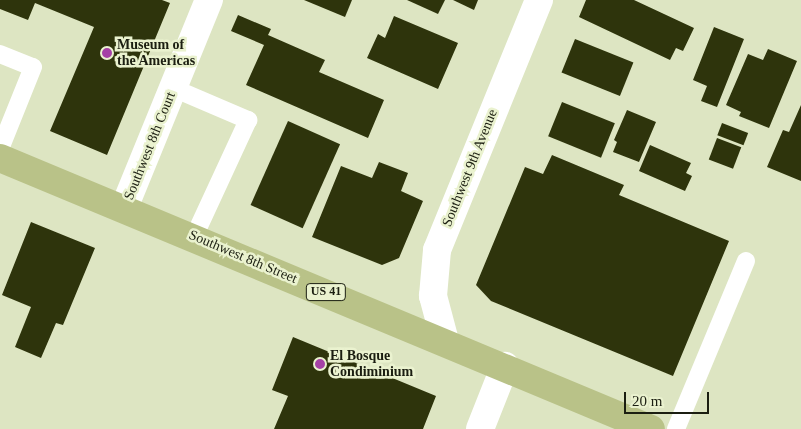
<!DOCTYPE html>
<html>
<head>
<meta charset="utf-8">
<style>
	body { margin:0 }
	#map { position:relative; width:801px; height:429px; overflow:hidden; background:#dde5c2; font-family:Georgia,serif }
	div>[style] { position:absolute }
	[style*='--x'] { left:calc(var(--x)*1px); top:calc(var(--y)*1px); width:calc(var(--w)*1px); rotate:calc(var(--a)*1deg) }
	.building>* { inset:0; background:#2e340c; transform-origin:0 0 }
	.service>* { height:18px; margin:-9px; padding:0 9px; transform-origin:9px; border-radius:9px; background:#fff }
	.minor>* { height:28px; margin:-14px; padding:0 14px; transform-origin:14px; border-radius:14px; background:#fff }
	.primary>* { height:28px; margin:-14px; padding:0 14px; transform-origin:14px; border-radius:14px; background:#b9c288 }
	.dots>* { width:14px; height:14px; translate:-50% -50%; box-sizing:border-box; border:2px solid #eaf2cf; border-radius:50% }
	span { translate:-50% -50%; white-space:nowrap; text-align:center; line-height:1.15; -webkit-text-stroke:5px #eaf2cf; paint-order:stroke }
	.shield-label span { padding:1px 4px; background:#eaf2cf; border:1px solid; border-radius:4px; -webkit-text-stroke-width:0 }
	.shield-label { font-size:12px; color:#1b1e11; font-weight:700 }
	.poi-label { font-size:14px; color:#1b1e11; font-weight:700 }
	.left { translate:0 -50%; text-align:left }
	.street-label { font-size:14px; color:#1b1e11 }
	.scale { position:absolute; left:624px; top:392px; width:85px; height:22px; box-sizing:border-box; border:2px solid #1b1e11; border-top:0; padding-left:6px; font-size:15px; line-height:18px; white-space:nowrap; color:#1b1e11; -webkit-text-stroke:4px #eaf2cf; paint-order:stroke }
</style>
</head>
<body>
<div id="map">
	<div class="building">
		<div style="clip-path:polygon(0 0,162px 0,170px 3px,107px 155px,50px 131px,94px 27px,35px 3px,28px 20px,0 9px)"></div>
		<div style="clip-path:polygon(304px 0,352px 0,345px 17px)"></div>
		<div style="clip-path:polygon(407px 0,445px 0,438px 14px)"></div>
		<div style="clip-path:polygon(453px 0,478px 0,474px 10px)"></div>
		<div style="clip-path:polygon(586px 0,634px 0,694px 28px,683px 51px,676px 48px,670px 60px,579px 17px)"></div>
		<div style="clip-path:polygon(238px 15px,271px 29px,268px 35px,325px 60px,319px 72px,384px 100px,368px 138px,246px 85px,264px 45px,231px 31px)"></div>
		<div style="clip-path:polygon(394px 16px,458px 43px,438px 89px,367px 58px,378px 34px,385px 38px)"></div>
		<div style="clip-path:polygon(714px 27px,744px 39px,717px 107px,701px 101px,707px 86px,693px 80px)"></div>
		<div style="left:575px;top:39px;width:63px;height:36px;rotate:22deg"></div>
		<div style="clip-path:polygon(768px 49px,797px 61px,769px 128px,739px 116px,741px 112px,726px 105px,748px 54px,763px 60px)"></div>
		<div style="left:562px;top:102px;width:57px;height:37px;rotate:22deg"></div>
		<div style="clip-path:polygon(801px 105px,801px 181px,767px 167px,783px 130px,789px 132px)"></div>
		<div style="clip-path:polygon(627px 110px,656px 122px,639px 162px,613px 152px,617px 142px,614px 140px)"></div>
		<div style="left:288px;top:121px;width:57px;height:92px;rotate:24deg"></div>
		<div style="left:722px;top:123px;width:28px;height:13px;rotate:21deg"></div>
		<div style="left:717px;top:138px;width:26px;height:23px;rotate:21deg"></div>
		<div style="clip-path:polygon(650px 145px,691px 163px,686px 173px,692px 176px,685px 191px,639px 171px)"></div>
		<div style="clip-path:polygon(552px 155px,624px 185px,619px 195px,729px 241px,673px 376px,491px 301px,476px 285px,525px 167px,543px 174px)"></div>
		<div style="clip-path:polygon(379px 162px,408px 173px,401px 191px,423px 201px,399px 258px,382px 265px,312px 237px,341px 166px,372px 178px)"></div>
		<div style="clip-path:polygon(31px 222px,95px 248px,63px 325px,56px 323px,41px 358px,15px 347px,31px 307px,2px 295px)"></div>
		<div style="clip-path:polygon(293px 337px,436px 396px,423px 429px,274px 429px,288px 396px,272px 390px)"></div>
	</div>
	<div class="service">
		<div style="--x:0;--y:54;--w:35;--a:22"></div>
		<div style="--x:33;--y:67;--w:88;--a:111.9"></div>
		<div style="--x:173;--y:88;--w:82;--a:23.1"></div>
		<div style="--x:248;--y:120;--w:129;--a:114.8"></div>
		<div style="--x:676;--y:429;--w:182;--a:-67.4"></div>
	</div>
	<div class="minor">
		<div style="--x:124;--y:208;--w:225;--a:-67.8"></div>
		<div style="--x:445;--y:341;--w:47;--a:-104.9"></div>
		<div style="--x:433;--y:296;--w:46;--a:-85"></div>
		<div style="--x:437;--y:250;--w:270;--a:-67.8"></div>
		<div style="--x:480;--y:429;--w:68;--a:-68.4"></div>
	</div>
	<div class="primary">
		<div style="--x:0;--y:158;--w:705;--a:22.6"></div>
	</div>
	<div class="dots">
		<div style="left:107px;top:53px;background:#a541a6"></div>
		<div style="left:320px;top:364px;background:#a541a6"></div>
	</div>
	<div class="shield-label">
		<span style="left:326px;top:292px">US 41</span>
	</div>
	<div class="poi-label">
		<span class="left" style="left:117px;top:53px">Museum of<br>the Americas</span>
		<span class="left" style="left:330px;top:364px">El Bosque<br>Condiminium</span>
	</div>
	<div class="street-label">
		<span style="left:150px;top:146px;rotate:-68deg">Southwest 8th Court</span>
		<span style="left:470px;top:168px;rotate:-68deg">Southwest 9th Avenue</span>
		<span style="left:243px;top:257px;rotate:23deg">Southwest 8th Street</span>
	</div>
	<div class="scale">20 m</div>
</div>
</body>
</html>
